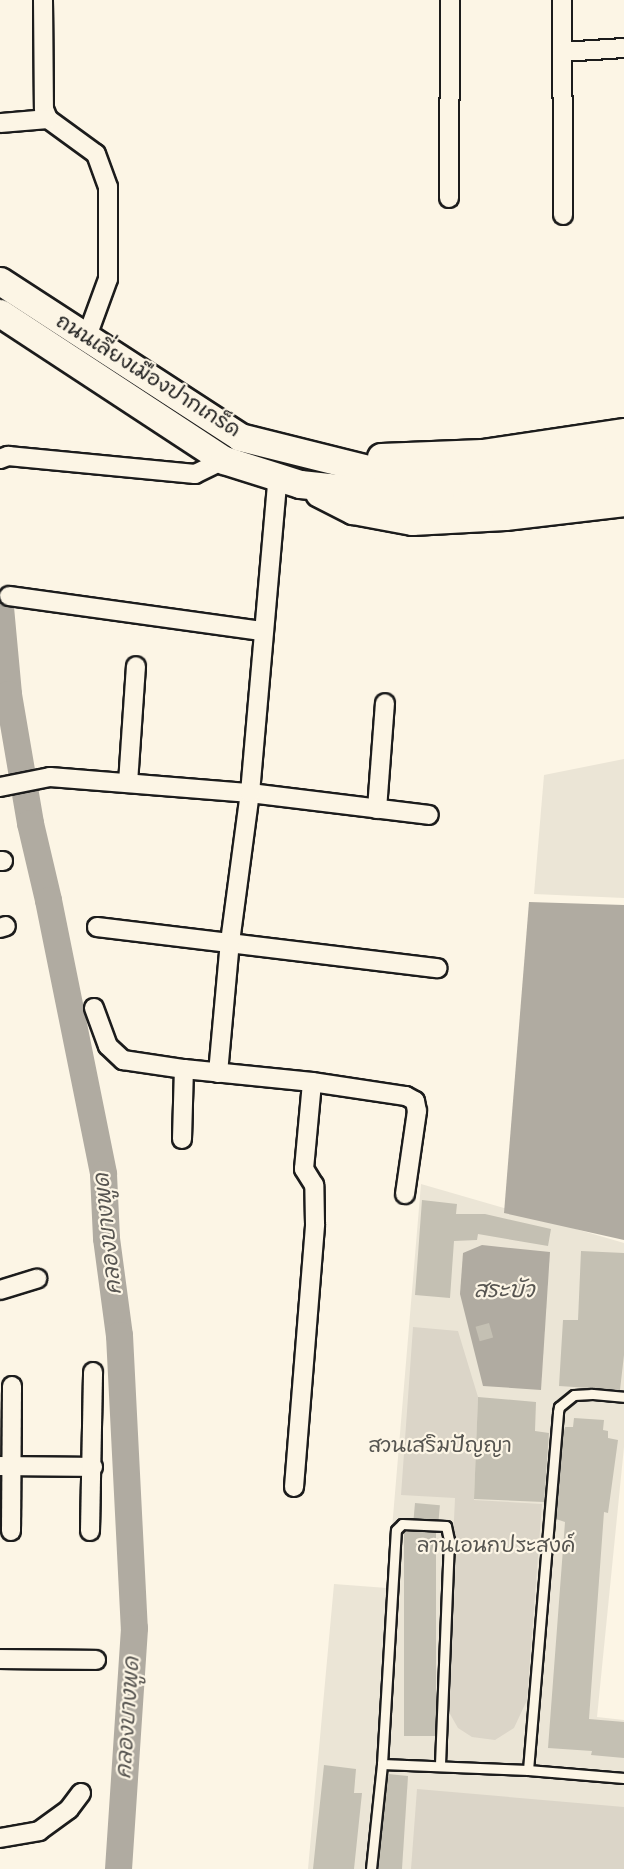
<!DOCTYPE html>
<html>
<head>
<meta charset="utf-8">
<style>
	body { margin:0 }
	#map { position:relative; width:624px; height:1869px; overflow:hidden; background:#fcf5e5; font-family:"Architects Daughter","Playpen Sans Thai",sans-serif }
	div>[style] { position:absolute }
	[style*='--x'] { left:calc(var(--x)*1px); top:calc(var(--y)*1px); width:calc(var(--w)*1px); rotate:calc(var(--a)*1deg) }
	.built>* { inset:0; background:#ebe5d6 }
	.green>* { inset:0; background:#dbd5c8 }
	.water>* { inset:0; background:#b0aba1 }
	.river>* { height:27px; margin:-13.5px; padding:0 13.5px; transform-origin:13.5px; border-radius:13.5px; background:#b0aba1 }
	.building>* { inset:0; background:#c4c0b3; transform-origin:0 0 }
	.roads { filter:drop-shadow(2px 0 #1c1c1c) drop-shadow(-2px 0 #1c1c1c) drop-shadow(0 2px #1c1c1c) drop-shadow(0 -2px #1c1c1c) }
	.lane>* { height:9px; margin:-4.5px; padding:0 4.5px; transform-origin:4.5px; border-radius:4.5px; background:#fcf5e5 }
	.street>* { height:18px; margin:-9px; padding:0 9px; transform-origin:9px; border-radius:9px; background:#fcf5e5 }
	.secondary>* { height:27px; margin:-13.5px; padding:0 13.5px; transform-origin:13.5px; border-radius:13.5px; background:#fcf5e5 }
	span { translate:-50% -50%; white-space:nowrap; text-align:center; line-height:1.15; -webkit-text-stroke:4.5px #fcf5e5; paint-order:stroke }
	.street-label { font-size:21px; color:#1c1c1c }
	.park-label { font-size:21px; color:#555450 }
	.water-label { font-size:22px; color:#575551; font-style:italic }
</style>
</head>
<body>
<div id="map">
	<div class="built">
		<div style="clip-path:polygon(624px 759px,624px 898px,534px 894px,544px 775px)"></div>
		<div style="clip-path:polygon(421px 1184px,624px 1243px,624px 1447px,597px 1717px,624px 1720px,624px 1869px,308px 1869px,334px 1584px,387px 1588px)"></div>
	</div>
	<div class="green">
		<div style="clip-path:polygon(413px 1327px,458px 1331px,478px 1397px,474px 1500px,542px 1504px,527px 1700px,514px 1728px,495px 1740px,472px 1737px,458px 1728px,450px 1714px,446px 1697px,455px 1498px,401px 1495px)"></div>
		<div style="clip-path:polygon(417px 1789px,624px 1807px,624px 1869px,411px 1869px)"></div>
	</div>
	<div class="water">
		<div style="clip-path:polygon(529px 902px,624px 905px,624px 1240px,504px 1213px)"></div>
		<div style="clip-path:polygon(482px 1245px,550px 1252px,541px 1390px,483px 1386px,460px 1294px,463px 1253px)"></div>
	</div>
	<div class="river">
		<div style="--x:0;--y:607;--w:87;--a:84.7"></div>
		<div style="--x:8;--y:694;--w:131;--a:80.3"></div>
		<div style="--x:30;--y:823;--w:79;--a:76.8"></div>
		<div style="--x:48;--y:900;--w:279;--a:78.6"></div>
		<div style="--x:103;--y:1174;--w:64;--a:87.3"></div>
		<div style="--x:106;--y:1238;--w:98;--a:82.4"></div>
		<div style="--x:119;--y:1335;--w:293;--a:87.1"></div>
		<div style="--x:134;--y:1628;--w:242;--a:93.8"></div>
	</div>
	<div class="building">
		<div style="clip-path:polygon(422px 1200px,457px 1204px,456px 1214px,485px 1214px,551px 1229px,548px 1246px,478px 1234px,477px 1240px,454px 1241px,450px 1298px,415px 1295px)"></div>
		<div style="clip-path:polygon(581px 1251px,624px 1253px,624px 1355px,620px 1390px,559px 1386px,563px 1320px,578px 1320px)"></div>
		<div style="left:489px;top:1323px;width:15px;height:14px;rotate:74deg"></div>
		<div style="clip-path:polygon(478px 1397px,536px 1402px,535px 1431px,549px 1433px,544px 1502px,474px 1499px)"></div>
		<div style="clip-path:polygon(574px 1418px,604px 1420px,603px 1430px,608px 1431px,608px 1438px,618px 1440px,608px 1513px,604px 1512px,589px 1719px,624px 1722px,624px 1758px,591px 1755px,592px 1751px,548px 1748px,565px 1522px,556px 1519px,557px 1511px,563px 1435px,565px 1427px,573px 1427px)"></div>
		<div style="left:415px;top:1503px;width:25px;height:15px;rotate:5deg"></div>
		<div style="left:404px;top:1532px;width:32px;height:204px"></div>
		<div style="clip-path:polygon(324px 1765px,356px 1769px,354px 1793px,362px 1793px,354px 1869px,313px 1869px)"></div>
		<div style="clip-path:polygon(388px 1774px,408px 1776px,402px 1869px,378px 1869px)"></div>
	</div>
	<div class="roads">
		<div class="lane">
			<div style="--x:382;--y:1764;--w:146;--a:2.4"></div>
			<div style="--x:528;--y:1770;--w:96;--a:4.8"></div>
			<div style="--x:528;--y:1770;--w:359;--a:-85.2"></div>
			<div style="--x:558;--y:1412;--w:5;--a:-79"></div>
			<div style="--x:559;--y:1407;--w:19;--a:-39"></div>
			<div style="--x:574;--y:1395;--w:18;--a:-3"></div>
			<div style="--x:592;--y:1394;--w:32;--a:5"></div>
			<div style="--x:371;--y:1869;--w:106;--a:-84"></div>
			<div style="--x:382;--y:1764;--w:234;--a:-86.6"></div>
			<div style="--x:396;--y:1530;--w:8;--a:-45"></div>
			<div style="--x:402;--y:1524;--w:44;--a:2.6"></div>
			<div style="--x:446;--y:1526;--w:14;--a:78"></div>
			<div style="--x:449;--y:1540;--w:226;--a:92.3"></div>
		</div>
		<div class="street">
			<div style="--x:43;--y:0;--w:109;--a:89.5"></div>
			<div style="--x:44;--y:109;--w:11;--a:68"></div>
			<div style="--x:48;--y:119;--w:59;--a:36.1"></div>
			<div style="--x:96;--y:154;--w:35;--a:70"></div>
			<div style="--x:108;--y:187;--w:92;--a:90"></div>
			<div style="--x:108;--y:279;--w:64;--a:110.1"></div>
			<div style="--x:562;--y:0;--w:215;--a:89.7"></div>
			<div style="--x:562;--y:52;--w:62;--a:-3.7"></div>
			<div style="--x:0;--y:123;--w:48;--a:-4.8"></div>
			<div style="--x:449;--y:198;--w:198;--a:-89.7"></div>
			<div style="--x:0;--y:459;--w:9;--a:-21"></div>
			<div style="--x:8;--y:456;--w:188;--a:5.5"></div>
			<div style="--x:195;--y:474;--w:32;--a:-26"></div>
			<div style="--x:9;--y:596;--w:255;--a:7.9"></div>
			<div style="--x:128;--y:783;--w:117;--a:-86.1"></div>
			<div style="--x:0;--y:787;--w:51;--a:-11.3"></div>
			<div style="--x:50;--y:777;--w:201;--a:4.6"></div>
			<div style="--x:250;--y:793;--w:180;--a:7"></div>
			<div style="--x:377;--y:809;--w:106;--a:-85.7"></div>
			<div style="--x:0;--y:861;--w:3;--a:0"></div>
			<div style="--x:97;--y:927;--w:343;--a:6.9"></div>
			<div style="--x:0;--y:928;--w:6;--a:-18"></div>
			<div style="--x:94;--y:1008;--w:40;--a:69.8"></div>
			<div style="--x:108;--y:1046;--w:21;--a:43"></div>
			<div style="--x:123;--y:1060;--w:62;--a:8.4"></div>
			<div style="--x:184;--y:1069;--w:129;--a:5.8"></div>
			<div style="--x:312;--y:1082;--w:95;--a:8.5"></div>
			<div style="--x:406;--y:1096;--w:10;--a:29"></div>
			<div style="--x:415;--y:1101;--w:10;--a:79"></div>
			<div style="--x:417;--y:1111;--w:84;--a:98.2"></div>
			<div style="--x:218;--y:1073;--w:132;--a:-84.8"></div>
			<div style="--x:230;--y:942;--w:150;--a:-82.4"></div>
			<div style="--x:250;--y:793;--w:318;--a:-85"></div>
			<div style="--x:182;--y:1139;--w:70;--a:-88.4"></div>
			<div style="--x:0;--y:1290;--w:39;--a:-17"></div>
			<div style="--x:0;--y:1466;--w:93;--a:0.6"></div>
			<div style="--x:294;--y:1487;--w:264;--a:-85.4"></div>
			<div style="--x:315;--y:1224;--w:39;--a:-91"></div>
			<div style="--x:314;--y:1185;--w:19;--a:-122"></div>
			<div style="--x:304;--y:1169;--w:87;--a:-84.7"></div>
			<div style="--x:11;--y:1531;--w:145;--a:-89.6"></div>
			<div style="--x:90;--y:1531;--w:159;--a:-88.9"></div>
			<div style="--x:0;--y:1659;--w:96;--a:0.6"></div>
			<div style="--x:0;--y:1838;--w:40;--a:-10"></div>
			<div style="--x:39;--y:1831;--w:37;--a:-36"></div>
			<div style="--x:69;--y:1809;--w:20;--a:-53"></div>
		</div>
		<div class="secondary">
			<div style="--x:0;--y:281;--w:286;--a:33"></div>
			<div style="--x:240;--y:437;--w:157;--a:14"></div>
			<div style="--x:392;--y:475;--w:66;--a:0.9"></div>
			<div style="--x:458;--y:476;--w:167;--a:-6.5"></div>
			<div style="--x:0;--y:313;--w:268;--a:33.3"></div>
			<div style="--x:224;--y:460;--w:80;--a:17.5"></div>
			<div style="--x:300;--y:484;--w:98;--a:5.9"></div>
			<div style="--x:397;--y:494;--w:69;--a:0.8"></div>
			<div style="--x:466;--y:495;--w:159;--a:-6.9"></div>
			<div style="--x:381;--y:457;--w:101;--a:-2.3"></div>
			<div style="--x:482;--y:453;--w:144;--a:-8.4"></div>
			<div style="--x:319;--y:493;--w:38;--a:27"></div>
			<div style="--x:353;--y:510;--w:60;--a:10.6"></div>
			<div style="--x:412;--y:521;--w:93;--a:-3.1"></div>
			<div style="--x:505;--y:516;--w:120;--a:-6.7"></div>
		</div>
	</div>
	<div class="street-label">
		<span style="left:148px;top:376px;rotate:32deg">ถนนเลี่ยงเมืองปากเกร็ด</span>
	</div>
	<div class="park-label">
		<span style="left:440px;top:1446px">สวนเสริมปัญญา</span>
		<span style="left:496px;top:1546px">ลานเอนกประสงค์</span>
	</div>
	<div class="water-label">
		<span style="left:108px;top:1234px;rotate:-96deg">คลองบางพูด</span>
		<span style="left:504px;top:1291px">สระบัว</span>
		<span style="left:128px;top:1718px;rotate:-86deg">คลองบางพูด</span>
	</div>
</div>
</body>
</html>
